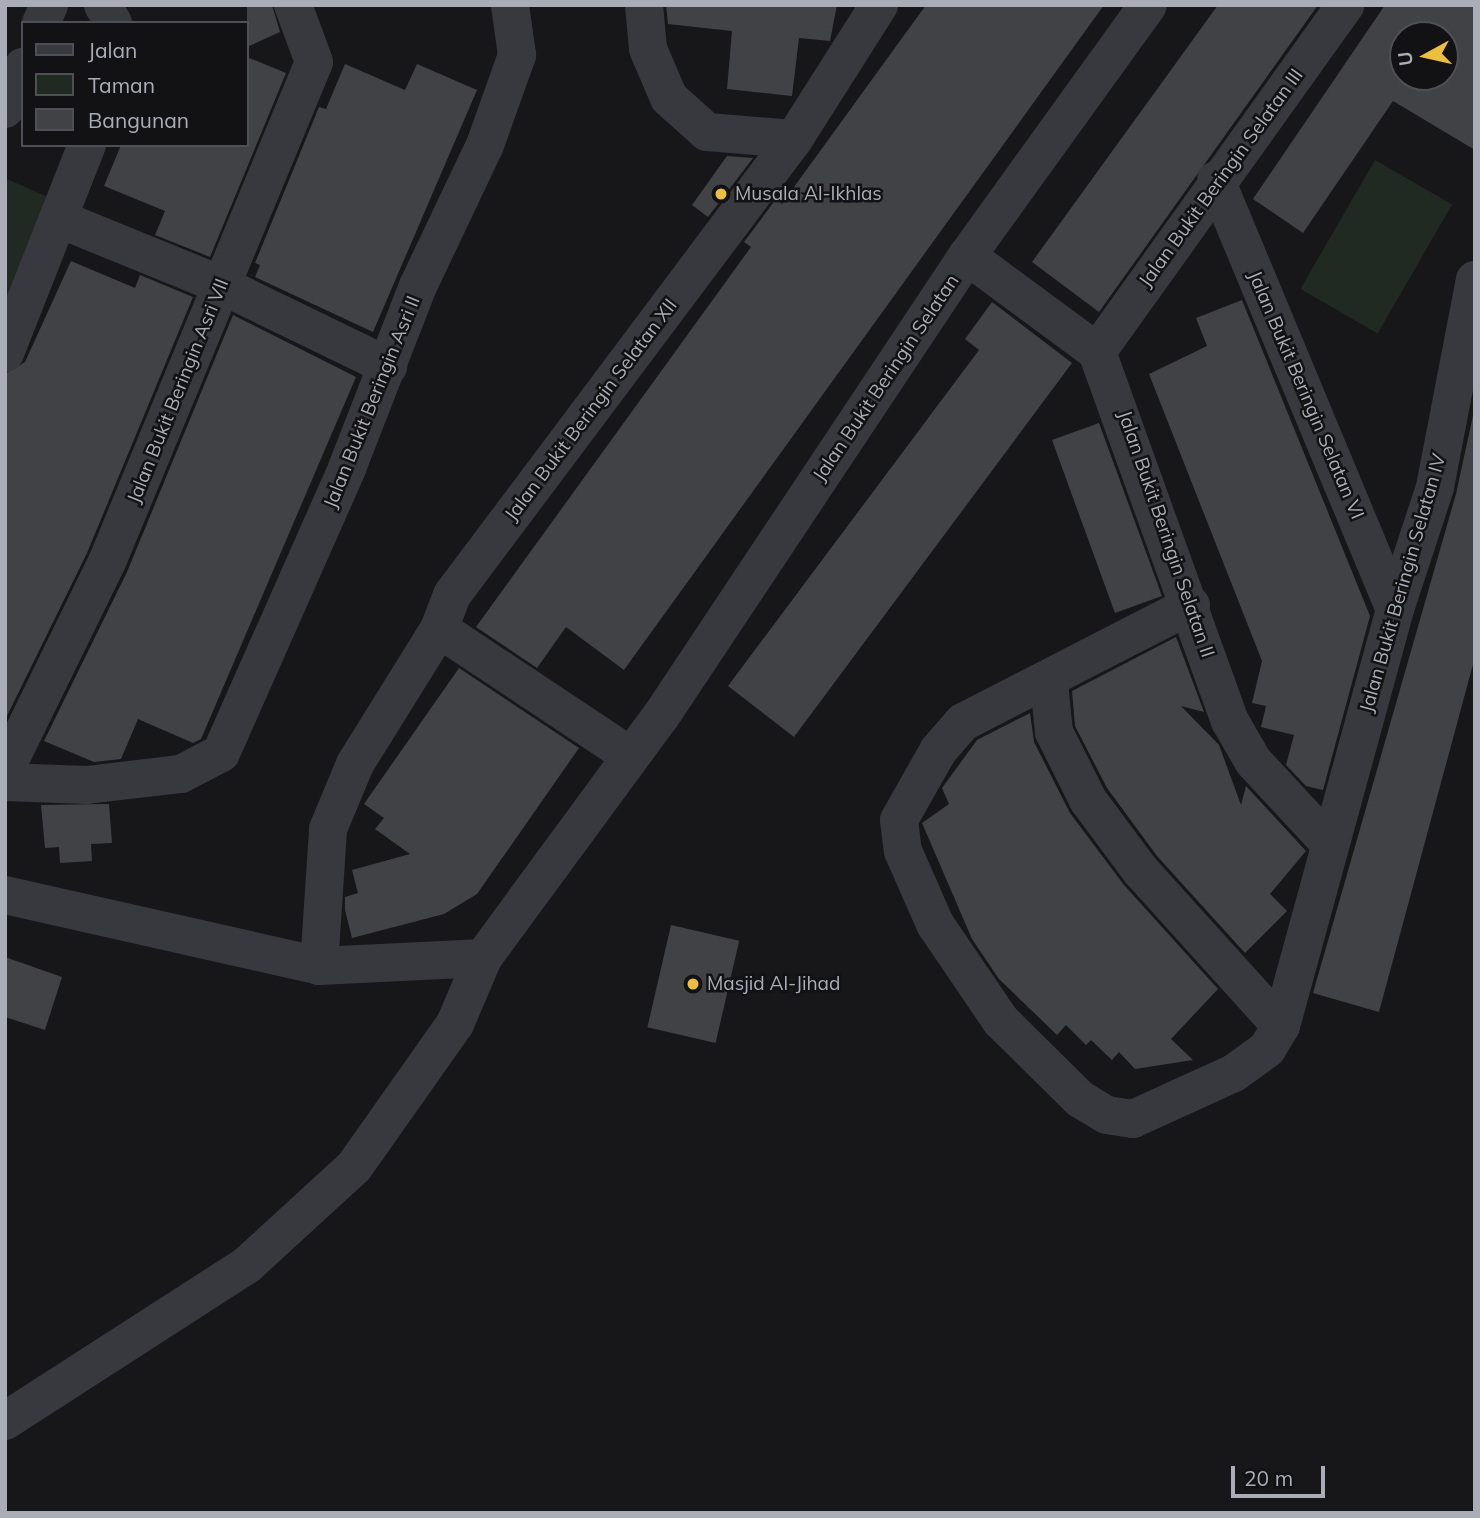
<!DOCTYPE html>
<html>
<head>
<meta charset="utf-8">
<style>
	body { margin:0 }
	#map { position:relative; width:1480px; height:1518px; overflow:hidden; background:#171719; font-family:Mulish,sans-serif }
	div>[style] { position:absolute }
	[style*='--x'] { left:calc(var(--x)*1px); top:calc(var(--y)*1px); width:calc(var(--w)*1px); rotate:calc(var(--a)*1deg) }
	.green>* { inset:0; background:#212923; transform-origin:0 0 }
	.building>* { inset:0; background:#414246; transform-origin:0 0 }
	.minor>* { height:38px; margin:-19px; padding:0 19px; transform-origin:19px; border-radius:19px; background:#38393e }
	.dots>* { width:19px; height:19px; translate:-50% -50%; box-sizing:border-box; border:4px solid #121214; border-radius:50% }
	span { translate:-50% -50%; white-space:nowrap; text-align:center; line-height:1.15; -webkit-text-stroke:5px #121214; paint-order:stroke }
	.street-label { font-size:19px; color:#aaadb8 }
	.poi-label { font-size:19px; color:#aaadb8 }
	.left { translate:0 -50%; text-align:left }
	.frame { position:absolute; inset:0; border:7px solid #aaadb8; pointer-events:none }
	.legend { position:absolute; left:21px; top:21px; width:228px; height:126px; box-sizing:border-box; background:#121214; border:2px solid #4f5056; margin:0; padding:9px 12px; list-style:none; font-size:21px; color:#aaadb8 }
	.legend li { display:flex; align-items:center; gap:14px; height:35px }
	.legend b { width:35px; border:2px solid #4f5056 }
	.north { position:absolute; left:1389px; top:21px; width:70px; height:70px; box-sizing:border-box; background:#121214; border:2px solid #4f5056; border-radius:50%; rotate:262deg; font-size:19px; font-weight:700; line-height:28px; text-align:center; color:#aaadb8 }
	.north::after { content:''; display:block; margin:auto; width:24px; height:32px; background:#ecbf3c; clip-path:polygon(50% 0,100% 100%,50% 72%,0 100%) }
	.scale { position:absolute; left:1231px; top:1466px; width:94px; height:32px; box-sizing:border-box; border:4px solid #aaadb8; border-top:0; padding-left:9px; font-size:21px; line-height:24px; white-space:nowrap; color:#aaadb8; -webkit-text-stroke:5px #121214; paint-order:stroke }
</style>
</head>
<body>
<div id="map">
	<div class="green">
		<div style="left:1375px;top:160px;width:89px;height:149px;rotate:30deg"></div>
		<div style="clip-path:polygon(5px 178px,52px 199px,11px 297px,5px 294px)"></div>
	</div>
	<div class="building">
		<div style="clip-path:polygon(247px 5px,272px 5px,280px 32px,247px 47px)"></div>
		<div style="clip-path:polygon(666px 5px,837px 5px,830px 41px,799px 38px,792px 96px,727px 89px,732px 31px,668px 24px)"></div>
		<div style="clip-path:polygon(926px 5px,1104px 5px,624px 670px,566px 627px,537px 668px,476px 627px,751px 247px,744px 242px,782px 191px,781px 205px)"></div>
		<div style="clip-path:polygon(1218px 5px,1318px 5px,1099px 312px,1032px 262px)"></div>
		<div style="clip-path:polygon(evenodd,1385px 5px,1475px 5px,1475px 150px,1393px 101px,1303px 233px,1253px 199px,1385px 5px,1403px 35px,1445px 35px,1445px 77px,1403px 77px,1403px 35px)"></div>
		<div style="clip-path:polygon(247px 57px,286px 73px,210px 257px,155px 235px,165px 211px,104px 186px,121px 145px,247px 145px)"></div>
		<div style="clip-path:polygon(345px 64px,405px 90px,417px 64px,477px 90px,373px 332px,255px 277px,260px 265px,255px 263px,319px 107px,326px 109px)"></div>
		<div style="clip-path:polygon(727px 156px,753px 158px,708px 217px,692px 205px)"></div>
		<div style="clip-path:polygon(71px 261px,135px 288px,140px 275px,193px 297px,87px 553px,5px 720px,5px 374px,25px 362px)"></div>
		<div style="clip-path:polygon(1242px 300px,1370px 616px,1323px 790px,1306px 786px,1286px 765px,1294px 735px,1261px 727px,1266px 706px,1252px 703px,1262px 661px,1149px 374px,1207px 346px,1196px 318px)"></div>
		<div style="clip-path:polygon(992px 302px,1072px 363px,794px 737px,728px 686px,979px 350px,965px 339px)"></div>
		<div style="clip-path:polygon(233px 315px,356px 377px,201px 739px,193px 743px,138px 719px,121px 759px,94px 762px,44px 741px,127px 572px)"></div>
		<div style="clip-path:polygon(1475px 406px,1475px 657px,1379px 1012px,1313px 993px,1456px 494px)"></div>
		<div style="left:1099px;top:423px;width:184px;height:50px;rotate:70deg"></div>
		<div style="clip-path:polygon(1176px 637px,1204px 712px,1181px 706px,1219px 745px,1241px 805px,1246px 786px,1306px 851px,1270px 894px,1287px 911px,1245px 953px,1157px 856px,1107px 788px,1075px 726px,1072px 691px)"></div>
		<div style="clip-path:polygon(459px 668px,579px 748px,477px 894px,444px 914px,352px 938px,345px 910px,345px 897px,358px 893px,352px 870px,410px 854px,375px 829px,384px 818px,364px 804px)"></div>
		<div style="clip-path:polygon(1030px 713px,1034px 742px,1070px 813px,1124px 885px,1218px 989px,1171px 1039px,1193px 1060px,1135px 1069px,1119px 1052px,1112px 1060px,1091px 1040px,1086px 1045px,1066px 1025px,1057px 1035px,999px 979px,972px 939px,922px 823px,949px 804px,942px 788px,977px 740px)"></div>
		<div style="clip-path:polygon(109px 804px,112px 843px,91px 844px,92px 861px,60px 863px,59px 847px,45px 848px,41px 805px)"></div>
		<div style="left:671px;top:925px;width:70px;height:105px;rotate:13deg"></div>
		<div style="clip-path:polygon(5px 957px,62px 977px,45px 1030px,5px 1017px)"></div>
	</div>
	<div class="minor">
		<div style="--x:103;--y:5;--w:21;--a:61"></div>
		<div style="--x:644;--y:5;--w:44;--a:84.8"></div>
		<div style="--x:648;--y:49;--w:53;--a:66.8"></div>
		<div style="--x:669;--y:98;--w:51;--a:41.8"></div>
		<div style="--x:707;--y:132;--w:87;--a:4.6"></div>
		<div style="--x:41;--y:23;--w:20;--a:-66"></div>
		<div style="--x:5;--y:109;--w:46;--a:-66.8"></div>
		<div style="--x:1216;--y:180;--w:465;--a:67.4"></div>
		<div style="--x:62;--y:220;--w:172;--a:22.2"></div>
		<div style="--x:221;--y:285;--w:186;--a:25.9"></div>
		<div style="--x:967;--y:256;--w:162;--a:36.4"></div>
		<div style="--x:1097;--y:352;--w:392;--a:70.2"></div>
		<div style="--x:1230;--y:721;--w:46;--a:60.1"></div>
		<div style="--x:1253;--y:761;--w:112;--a:47.2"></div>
		<div style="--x:1097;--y:352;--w:427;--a:-54.4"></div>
		<div style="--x:5;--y:353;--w:224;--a:-68.5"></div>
		<div style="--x:1191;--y:605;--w:256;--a:152.8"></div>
		<div style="--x:963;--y:722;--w:38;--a:131"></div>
		<div style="--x:938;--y:751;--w:79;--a:119.5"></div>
		<div style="--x:899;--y:820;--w:31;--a:83"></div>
		<div style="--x:903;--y:851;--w:80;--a:66.3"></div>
		<div style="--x:935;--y:924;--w:117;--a:55.8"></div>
		<div style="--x:1001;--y:1021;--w:111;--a:44.6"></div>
		<div style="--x:1080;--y:1099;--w:31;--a:31"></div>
		<div style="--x:1107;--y:1115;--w:26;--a:9"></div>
		<div style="--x:1133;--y:1119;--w:111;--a:-24.5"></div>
		<div style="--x:1234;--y:1073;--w:41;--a:-36"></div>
		<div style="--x:1267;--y:1049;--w:27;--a:-59"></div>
		<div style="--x:1281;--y:1026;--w:432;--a:-74.7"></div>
		<div style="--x:1395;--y:609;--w:128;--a:-71.8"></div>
		<div style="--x:1435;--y:487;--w:211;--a:-79.1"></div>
		<div style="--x:1049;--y:683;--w:49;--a:84.2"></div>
		<div style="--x:1054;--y:732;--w:76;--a:63.4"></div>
		<div style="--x:1088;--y:800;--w:87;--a:53.4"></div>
		<div style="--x:1140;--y:870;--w:210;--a:47.9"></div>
		<div style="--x:629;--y:755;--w:228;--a:-146.4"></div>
		<div style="--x:439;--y:629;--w:36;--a:-69"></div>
		<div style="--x:452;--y:595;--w:570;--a:-53.13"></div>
		<div style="--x:794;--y:139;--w:159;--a:-57.6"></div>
		<div style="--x:5;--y:770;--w:232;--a:-63.9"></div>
		<div style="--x:107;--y:562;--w:541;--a:-67.51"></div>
		<div style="--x:314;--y:62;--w:61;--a:-110.2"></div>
		<div style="--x:5;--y:782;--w:82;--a:2.1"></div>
		<div style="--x:87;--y:785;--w:95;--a:-6.7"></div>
		<div style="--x:181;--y:774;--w:45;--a:-27.7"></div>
		<div style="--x:221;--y:753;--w:312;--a:-66.1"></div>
		<div style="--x:347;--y:468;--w:195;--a:-68.7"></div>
		<div style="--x:418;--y:286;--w:156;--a:-64.6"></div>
		<div style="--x:485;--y:145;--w:96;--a:-70.4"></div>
		<div style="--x:517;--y:55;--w:50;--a:-98"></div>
		<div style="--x:5;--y:895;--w:322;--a:12.7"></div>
		<div style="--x:319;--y:966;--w:164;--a:-2.8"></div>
		<div style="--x:483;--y:958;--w:300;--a:-53.7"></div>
		<div style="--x:661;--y:716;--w:552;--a:-56.37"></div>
		<div style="--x:967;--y:256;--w:309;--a:-54.2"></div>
		<div style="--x:319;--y:966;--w:137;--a:-86.2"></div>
		<div style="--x:328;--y:829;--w:70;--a:-67.4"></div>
		<div style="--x:355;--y:764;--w:159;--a:-58.1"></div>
		<div style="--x:5;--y:1421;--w:288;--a:-32.8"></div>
		<div style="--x:247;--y:1265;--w:145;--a:-42.5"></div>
		<div style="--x:354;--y:1167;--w:175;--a:-54.8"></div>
		<div style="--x:455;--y:1024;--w:72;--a:-67"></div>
	</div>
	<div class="dots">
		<div style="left:721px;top:194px;background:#ecbf3c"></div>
		<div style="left:693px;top:984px;background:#ecbf3c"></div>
	</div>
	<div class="street-label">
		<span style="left:1221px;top:178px;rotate:-54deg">Jalan Bukit Beringin Selatan III</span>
		<span style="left:886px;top:378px;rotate:-56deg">Jalan Bukit Beringin Selatan</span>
		<span style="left:178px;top:391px;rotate:-68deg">Jalan Bukit Beringin Asri VII</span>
		<span style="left:1306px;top:395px;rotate:67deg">Jalan Bukit Beringin Selatan VI</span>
		<span style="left:372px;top:402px;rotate:-68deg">Jalan Bukit Beringin Asri II</span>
		<span style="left:591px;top:410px;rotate:-53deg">Jalan Bukit Beringin Selatan XII</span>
		<span style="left:1166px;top:534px;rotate:71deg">Jalan Bukit Beringin Selatan II</span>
		<span style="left:1403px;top:583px;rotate:-74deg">Jalan Bukit Beringin Selatan IV</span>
	</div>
	<div class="poi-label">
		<span class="left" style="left:735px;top:194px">Musala Al-Ikhlas</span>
		<span class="left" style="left:707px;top:984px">Masjid Al-Jihad</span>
	</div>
	<div class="frame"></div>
	<ul class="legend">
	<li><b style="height:9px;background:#38393e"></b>Jalan</li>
	<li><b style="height:19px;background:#212923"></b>Taman</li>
	<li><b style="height:19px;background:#414246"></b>Bangunan</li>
	</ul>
	<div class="north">U</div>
	<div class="scale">20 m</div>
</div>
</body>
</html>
